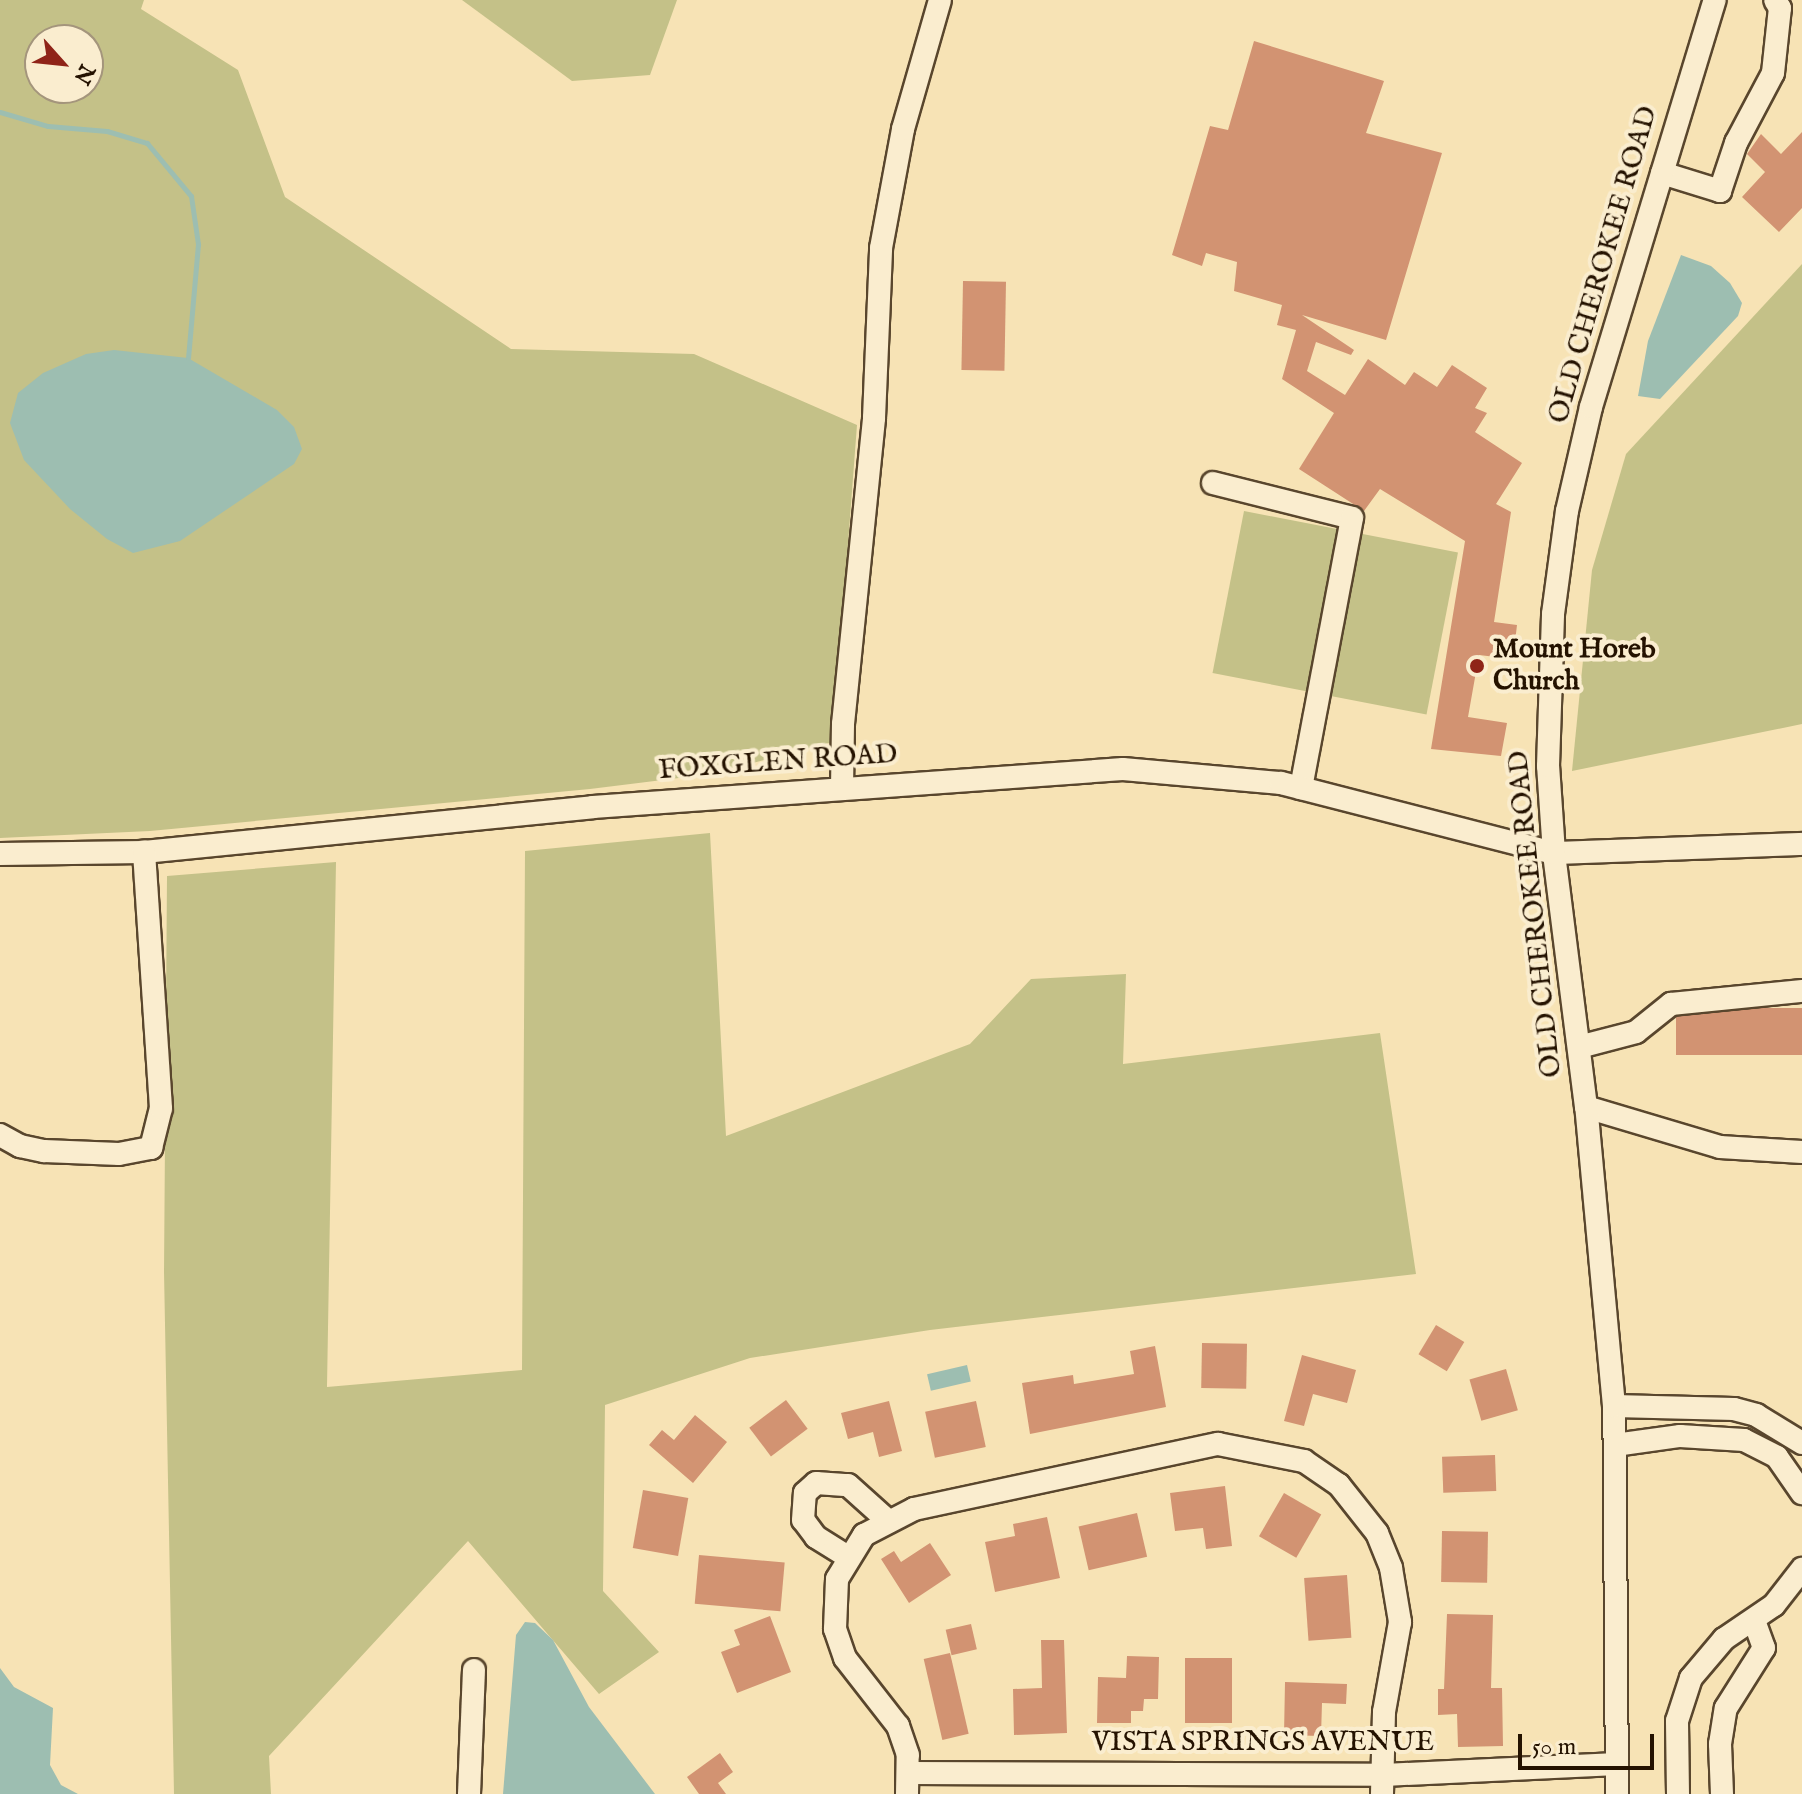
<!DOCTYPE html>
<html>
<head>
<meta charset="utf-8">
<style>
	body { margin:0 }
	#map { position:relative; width:1802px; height:1794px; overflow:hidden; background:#f7e3b5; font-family:"IM FELL English",serif }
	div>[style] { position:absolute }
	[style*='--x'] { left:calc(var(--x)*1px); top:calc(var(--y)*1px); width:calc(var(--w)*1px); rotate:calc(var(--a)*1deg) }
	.green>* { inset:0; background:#c4c188; transform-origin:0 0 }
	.water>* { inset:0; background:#9dbeb1; transform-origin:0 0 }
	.stream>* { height:5px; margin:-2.5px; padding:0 2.5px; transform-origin:2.5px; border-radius:2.5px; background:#9dbeb1 }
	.building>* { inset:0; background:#d29372; transform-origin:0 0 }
	.roads { filter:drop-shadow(2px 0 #59462d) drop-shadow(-2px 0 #59462d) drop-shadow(0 2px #59462d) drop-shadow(0 -2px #59462d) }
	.minor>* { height:22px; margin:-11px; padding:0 11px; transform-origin:11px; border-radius:11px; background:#faedcf }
	.dots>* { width:22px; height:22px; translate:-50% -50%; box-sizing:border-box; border:4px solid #faedcf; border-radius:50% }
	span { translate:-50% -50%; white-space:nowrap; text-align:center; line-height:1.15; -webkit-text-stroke:8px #faedcf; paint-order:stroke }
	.street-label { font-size:28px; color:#241200 }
	.poi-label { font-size:28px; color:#241200; font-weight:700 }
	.left { translate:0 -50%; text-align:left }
	.north { position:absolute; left:24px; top:24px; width:80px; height:80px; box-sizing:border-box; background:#faedcf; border:2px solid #a4957c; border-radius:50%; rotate:117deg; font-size:22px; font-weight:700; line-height:32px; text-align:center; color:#241200 }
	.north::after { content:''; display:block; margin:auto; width:28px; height:36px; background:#8f2418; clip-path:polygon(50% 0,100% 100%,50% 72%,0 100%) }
	.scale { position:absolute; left:1518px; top:1734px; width:136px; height:36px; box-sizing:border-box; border:4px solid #241200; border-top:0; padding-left:10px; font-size:24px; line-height:28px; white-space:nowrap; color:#241200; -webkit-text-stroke:6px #faedcf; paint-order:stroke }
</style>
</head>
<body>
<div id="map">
	<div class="green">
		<div style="clip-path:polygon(evenodd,0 0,144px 0,141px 9px,238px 70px,285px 197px,511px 349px,694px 354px,857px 425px,833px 742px,711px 774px,590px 789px,150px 831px,0 838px,0 0,40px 40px,88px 40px,88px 88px,40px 88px,40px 40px)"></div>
		<div style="clip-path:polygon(462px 0,677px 0,650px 75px,572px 81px)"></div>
		<div style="clip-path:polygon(1802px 264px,1802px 724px,1572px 771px,1592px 570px,1626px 454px)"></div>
		<div style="left:1244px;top:511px;width:218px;height:165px;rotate:11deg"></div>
		<div style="clip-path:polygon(710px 833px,726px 1136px,970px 1044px,1031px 979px,1126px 974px,1123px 1064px,1380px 1033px,1416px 1274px,930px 1330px,750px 1358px,605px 1405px,603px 1591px,659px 1652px,599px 1694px,468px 1541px,269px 1756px,271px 1794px,174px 1794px,164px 1272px,167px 876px,336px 862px,327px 1387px,522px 1370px,525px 851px)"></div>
	</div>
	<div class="water">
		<div style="clip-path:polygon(1681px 255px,1711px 266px,1730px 283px,1742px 303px,1738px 316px,1660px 399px,1638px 396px,1648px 341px)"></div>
		<div style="clip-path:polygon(114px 350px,188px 358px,277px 410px,294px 427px,302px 449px,294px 464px,180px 541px,133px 553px,107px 539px,70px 509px,24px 460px,10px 423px,18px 393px,43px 373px,86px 354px)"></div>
		<div style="left:967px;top:1365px;width:17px;height:41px;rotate:77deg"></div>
		<div style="clip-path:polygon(525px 1622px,535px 1623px,553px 1640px,589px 1707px,655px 1794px,503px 1794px,516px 1635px)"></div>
		<div style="clip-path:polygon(0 1668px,14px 1687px,53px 1708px,50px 1765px,61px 1785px,78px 1794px,0 1794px)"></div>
	</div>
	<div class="stream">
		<div style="--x:0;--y:112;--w:50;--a:16.3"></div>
		<div style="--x:48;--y:126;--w:59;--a:4.8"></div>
		<div style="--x:107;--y:131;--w:42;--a:16.7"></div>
		<div style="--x:147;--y:143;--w:69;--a:50.3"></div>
		<div style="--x:191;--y:196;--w:49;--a:81.7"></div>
		<div style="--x:198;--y:244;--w:114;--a:95"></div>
	</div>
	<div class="building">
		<div style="clip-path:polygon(1254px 41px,1384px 81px,1366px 133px,1442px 153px,1386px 340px,1302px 315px,1354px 350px,1351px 355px,1316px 342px,1307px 371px,1345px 395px,1368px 359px,1405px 385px,1414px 372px,1437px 387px,1452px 365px,1487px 388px,1475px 408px,1487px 413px,1475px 432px,1522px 463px,1496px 504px,1511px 512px,1494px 622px,1517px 625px,1513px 659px,1479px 655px,1468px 717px,1507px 723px,1501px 756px,1431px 749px,1465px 541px,1380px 489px,1364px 511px,1299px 469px,1334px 413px,1282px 379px,1296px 330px,1277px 325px,1282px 305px,1234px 291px,1237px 262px,1206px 253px,1202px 266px,1172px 255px,1210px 126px,1228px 130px)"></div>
		<div style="clip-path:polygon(1802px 132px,1802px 208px,1779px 232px,1742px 197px,1765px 172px,1747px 154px,1761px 134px,1781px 154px)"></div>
		<div style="left:963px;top:281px;width:43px;height:89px;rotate:1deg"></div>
		<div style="left:1802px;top:1008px;width:47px;height:126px;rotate:90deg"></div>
		<div style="left:1436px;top:1325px;width:33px;height:34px;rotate:31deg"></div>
		<div style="left:1202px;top:1343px;width:45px;height:45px;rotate:1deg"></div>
		<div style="clip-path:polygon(1155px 1346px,1166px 1407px,1030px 1434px,1022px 1383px,1073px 1375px,1074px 1384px,1134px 1374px,1130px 1351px)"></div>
		<div style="clip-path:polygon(1302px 1355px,1356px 1370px,1347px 1403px,1313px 1394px,1304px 1426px,1284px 1421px)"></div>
		<div style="left:1506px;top:1369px;width:43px;height:38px;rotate:74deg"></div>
		<div style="left:786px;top:1400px;width:36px;height:46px;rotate:53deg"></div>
		<div style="clip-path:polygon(889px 1401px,902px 1451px,879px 1457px,873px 1432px,848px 1439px,841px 1413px)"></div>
		<div style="left:976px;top:1401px;width:47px;height:52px;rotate:78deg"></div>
		<div style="clip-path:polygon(695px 1415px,727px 1442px,693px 1483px,649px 1445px,662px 1430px,674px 1440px)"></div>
		<div style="left:1495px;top:1455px;width:36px;height:53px;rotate:88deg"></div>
		<div style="clip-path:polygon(1225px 1486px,1232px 1546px,1206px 1549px,1203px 1528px,1175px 1531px,1170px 1493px)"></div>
		<div style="left:643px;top:1490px;width:46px;height:59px;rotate:10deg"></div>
		<div style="left:1284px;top:1493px;width:43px;height:50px;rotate:30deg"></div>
		<div style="left:1137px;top:1513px;width:45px;height:60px;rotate:77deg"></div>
		<div style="clip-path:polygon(1047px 1517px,1060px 1578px,995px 1592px,985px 1542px,1015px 1536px,1013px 1524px)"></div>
		<div style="left:1442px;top:1531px;width:46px;height:51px;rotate:1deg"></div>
		<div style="clip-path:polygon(930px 1543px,951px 1575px,909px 1603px,881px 1559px,894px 1551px,901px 1562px)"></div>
		<div style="left:699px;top:1555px;width:86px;height:49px;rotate:5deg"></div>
		<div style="left:1347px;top:1575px;width:63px;height:43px;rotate:86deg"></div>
		<div style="clip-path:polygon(1447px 1614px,1493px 1615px,1491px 1688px,1502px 1688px,1503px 1746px,1458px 1747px,1457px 1714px,1438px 1715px,1438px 1689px,1444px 1689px)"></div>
		<div style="clip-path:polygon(770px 1616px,791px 1672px,737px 1693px,721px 1652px,740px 1645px,734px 1630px)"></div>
		<div style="left:971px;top:1624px;width:26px;height:26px;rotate:77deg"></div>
		<div style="clip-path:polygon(1041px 1640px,1064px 1640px,1067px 1733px,1014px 1735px,1013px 1689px,1042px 1688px)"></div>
		<div style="left:950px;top:1653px;width:83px;height:27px;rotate:77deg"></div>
		<div style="clip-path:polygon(1127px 1656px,1159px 1657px,1158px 1699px,1144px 1699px,1143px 1711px,1131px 1711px,1131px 1723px,1097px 1723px,1098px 1677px,1126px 1678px)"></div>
		<div style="left:1232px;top:1658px;width:65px;height:47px;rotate:90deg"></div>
		<div style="clip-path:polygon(1285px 1682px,1347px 1684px,1346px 1704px,1322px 1703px,1321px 1736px,1284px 1735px)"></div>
		<div style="clip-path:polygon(720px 1753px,733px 1772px,718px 1783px,726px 1794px,699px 1794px,687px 1777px)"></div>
	</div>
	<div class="roads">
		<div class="minor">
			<div style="--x:1662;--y:173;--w:61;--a:17.2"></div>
			<div style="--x:1720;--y:191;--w:51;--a:-71.6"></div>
			<div style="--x:1736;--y:143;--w:79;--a:-62.1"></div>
			<div style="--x:1773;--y:73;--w:65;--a:-83.9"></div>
			<div style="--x:1780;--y:8;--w:9;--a:-122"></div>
			<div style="--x:1213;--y:483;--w:143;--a:14.1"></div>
			<div style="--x:1352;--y:518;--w:275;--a:100.7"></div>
			<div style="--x:842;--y:788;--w:64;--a:-89.1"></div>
			<div style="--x:843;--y:724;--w:308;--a:-84.2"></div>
			<div style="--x:874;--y:418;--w:170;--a:-87.6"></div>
			<div style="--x:881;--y:248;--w:121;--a:-79.5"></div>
			<div style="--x:903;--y:129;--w:134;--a:-74"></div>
			<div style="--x:0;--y:854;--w:144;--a:-0.8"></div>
			<div style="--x:144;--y:852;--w:451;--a:-5.7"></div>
			<div style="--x:593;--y:807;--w:531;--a:-4.1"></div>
			<div style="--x:1123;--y:769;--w:159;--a:5.1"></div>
			<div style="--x:1281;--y:783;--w:282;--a:14.4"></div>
			<div style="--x:1554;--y:853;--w:248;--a:-2.1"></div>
			<div style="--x:1579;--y:1047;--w:59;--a:-14.7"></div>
			<div style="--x:1636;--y:1032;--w:45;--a:-38.7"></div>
			<div style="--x:1671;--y:1004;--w:132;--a:-5.7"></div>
			<div style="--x:1586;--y:1107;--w:140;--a:16.6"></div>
			<div style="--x:1720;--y:1147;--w:82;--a:3.5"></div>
			<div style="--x:0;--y:1135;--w:23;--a:29"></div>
			<div style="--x:20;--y:1146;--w:25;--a:12"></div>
			<div style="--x:44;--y:1151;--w:75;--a:2.3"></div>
			<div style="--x:119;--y:1154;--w:33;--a:-11"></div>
			<div style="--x:151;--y:1148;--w:41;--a:-76"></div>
			<div style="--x:161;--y:1108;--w:257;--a:-93.8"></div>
			<div style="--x:1614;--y:1406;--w:120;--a:1.4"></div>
			<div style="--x:1734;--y:1409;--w:23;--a:15"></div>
			<div style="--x:1756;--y:1415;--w:54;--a:31.3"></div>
			<div style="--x:1615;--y:1445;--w:66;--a:-7.9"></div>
			<div style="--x:1680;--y:1436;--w:64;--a:3.6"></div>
			<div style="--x:1744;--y:1440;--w:37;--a:27"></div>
			<div style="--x:1777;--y:1457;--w:44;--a:55.2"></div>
			<div style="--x:848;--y:1557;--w:38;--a:-148"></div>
			<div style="--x:816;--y:1537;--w:21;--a:-127"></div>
			<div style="--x:803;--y:1520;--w:27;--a:-86"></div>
			<div style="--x:805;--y:1493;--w:15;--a:-42"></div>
			<div style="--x:816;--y:1483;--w:32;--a:4"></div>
			<div style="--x:848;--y:1485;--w:52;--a:41.9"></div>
			<div style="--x:909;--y:1773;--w:475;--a:0.2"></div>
			<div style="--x:1384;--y:1775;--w:233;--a:-2.7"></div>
			<div style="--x:469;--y:1794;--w:124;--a:-87.7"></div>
			<div style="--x:907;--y:1794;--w:39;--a:-89"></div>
			<div style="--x:908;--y:1755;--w:31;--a:-109"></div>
			<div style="--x:898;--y:1726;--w:86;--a:-127.9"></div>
			<div style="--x:845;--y:1658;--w:31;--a:-109"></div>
			<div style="--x:835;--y:1629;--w:50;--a:-87.7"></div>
			<div style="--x:837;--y:1579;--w:52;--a:-58.5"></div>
			<div style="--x:864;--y:1535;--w:56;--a:-27.5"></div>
			<div style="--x:914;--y:1509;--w:311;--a:-12.1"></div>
			<div style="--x:1218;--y:1444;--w:88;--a:11.2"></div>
			<div style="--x:1304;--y:1461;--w:42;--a:34.4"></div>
			<div style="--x:1339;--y:1485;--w:61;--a:51.6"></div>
			<div style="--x:1377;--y:1533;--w:38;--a:68"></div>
			<div style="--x:1391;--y:1568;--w:55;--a:80.5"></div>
			<div style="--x:1400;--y:1622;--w:91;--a:100.1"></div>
			<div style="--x:1384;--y:1712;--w:82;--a:91.4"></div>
			<div style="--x:1617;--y:1794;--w:388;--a:-90.4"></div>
			<div style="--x:1614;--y:1406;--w:300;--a:-95.3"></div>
			<div style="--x:1586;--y:1107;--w:256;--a:-97.2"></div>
			<div style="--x:1554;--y:853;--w:87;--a:-93.9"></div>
			<div style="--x:1548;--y:766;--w:152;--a:-88.1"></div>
			<div style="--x:1553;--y:614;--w:104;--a:-82.3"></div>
			<div style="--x:1567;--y:511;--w:107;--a:-77"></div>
			<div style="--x:1591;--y:407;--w:425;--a:-73.1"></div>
			<div style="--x:1678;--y:1794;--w:73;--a:-90.8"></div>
			<div style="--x:1677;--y:1721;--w:45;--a:-72"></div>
			<div style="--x:1691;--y:1678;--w:51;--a:-49.8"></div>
			<div style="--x:1724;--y:1639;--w:60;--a:-34.2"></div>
			<div style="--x:1774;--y:1605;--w:46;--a:-52.1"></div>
			<div style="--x:1722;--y:1794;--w:50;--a:-92.3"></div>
			<div style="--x:1720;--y:1744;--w:36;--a:-81"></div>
			<div style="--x:1726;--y:1708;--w:71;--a:-57.7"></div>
			<div style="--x:1764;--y:1648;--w:29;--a:-110"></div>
		</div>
	</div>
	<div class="dots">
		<div style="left:1477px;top:666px;background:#8f2418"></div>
	</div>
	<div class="street-label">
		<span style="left:1604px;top:265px;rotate:-74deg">OLD CHEROKEE ROAD</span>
		<span style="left:778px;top:763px;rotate:-4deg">FOXGLEN ROAD</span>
		<span style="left:1536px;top:914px;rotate:-96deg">OLD CHEROKEE ROAD</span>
		<span style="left:1263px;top:1743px">VISTA SPRINGS AVENUE</span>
	</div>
	<div class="poi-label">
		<span class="left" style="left:1493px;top:666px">Mount Horeb<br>Church</span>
	</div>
	<div class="north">N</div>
	<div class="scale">50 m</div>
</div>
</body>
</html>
